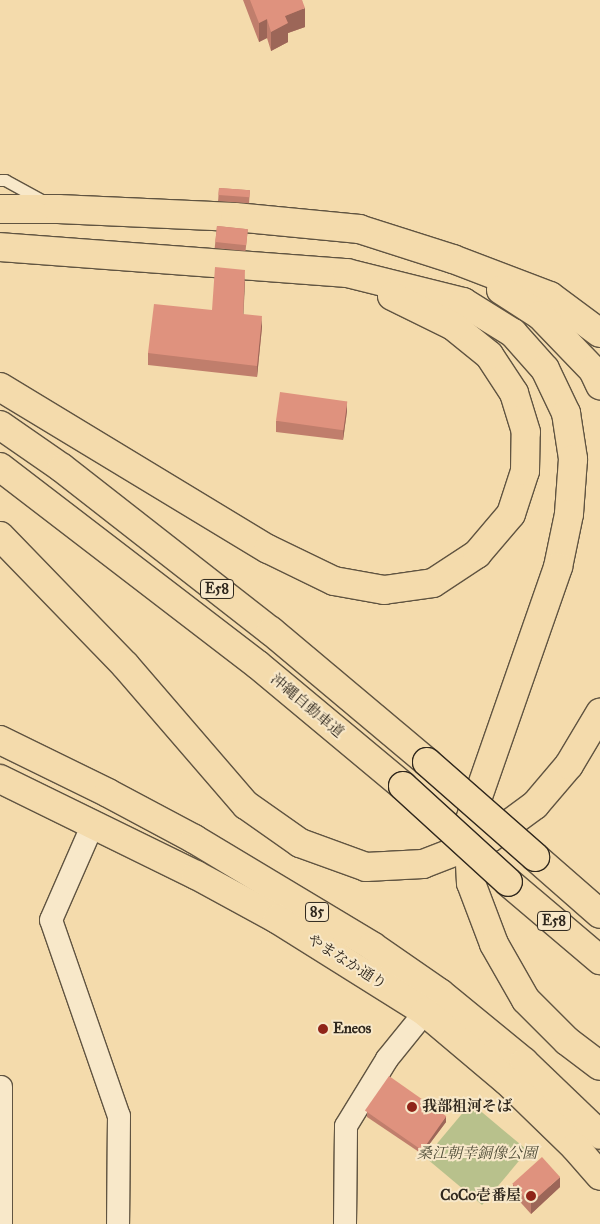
<!DOCTYPE html>
<html>
<head>
<meta charset="utf-8">
<style>
	body { margin:0 }
	#map { position:relative; width:600px; height:1224px; overflow:hidden; background:#f4dbac; font-family:"IM FELL Great Primer","Noto Serif JP",serif }
	div>[style] { position:absolute }
	[style*='--x'] { left:calc(var(--x)*1px); top:calc(var(--y)*1px); width:calc(var(--w)*1px); rotate:calc(var(--a)*1deg) }
	.green>* { inset:0; background:#b8c18c; transform-origin:0 0 }
	.roads { filter:drop-shadow(1px 0 #605441) drop-shadow(-1px 0 #605441) drop-shadow(0 1px #605441) drop-shadow(0 -1px #605441) }
	.lane>* { height:11px; margin:-5.5px; padding:0 5.5px; transform-origin:5.5px; border-radius:5.5px; background:#f8e8c9 }
	.street>* { height:22px; margin:-11px; padding:0 11px; transform-origin:11px; border-radius:11px; background:#f8e8c9 }
	.primary>* { height:28px; margin:-14px; padding:0 14px; transform-origin:14px; border-radius:14px; background:#f4dbac }
	.highway>* { height:28px; margin:-14px; padding:0 14px; transform-origin:14px; border-radius:14px; background:#f4dbac }
	.bridges { filter:drop-shadow(1px 0 #2f271d) drop-shadow(-1px 0 #2f271d) drop-shadow(0 1px #2f271d) drop-shadow(0 -1px #2f271d) }
	.highway-bridge>* { height:28px; margin:-14px; padding:0 14px; transform-origin:14px; border-radius:14px; background:#f4dbac }
	.wall>* { inset:0; background:#c07e6c; transform-origin:0 0 }
	.shaded-wall>* { inset:0; background:#9c6658 }
	.building>* { inset:0; background:#df927e; transform-origin:0 0 }
	.dots>* { width:14px; height:14px; translate:-50% -50%; box-sizing:border-box; border:2px solid #f8e8c9; border-radius:50% }
	span { translate:-50% -50%; white-space:nowrap; text-align:center; line-height:1.15; -webkit-text-stroke:4px #f8e8c9; paint-order:stroke }
	.shield-label span { padding:1px 4px; background:#f8e8c9; border:1px solid; border-radius:4px; -webkit-text-stroke-width:0 }
	.shield-label { font-size:14px; color:#2f271d; font-weight:700 }
	.street-label { font-size:15px; color:#2f271d }
	.poi-label { font-size:15px; color:#2f271d; font-weight:700 }
	.left { translate:0 -50%; text-align:left }
	.right { translate:-100% -50%; text-align:right }
	.park-label { font-size:15px; color:#514e39; font-style:italic }
</style>
</head>
<body>
<div id="map">
	<div class="green">
		<div style="left:471px;top:1103px;width:74px;height:71px;rotate:40deg"></div>
	</div>
	<div class="roads">
		<div class="lane">
			<div style="--x:0;--y:180;--w:5;--a:0"></div>
			<div style="--x:5;--y:180;--w:46;--a:28.8"></div>
		</div>
		<div class="street">
			<div style="--x:93;--y:824;--w:105;--a:113.6"></div>
			<div style="--x:51;--y:920;--w:207;--a:70.9"></div>
			<div style="--x:119;--y:1116;--w:108;--a:90.5"></div>
			<div style="--x:1;--y:1224;--w:137;--a:-90"></div>
			<div style="--x:345;--y:1224;--w:98;--a:-89.4"></div>
			<div style="--x:346;--y:1126;--w:79;--a:-58.5"></div>
			<div style="--x:387;--y:1059;--w:60;--a:-51"></div>
		</div>
		<div class="primary">
			<div style="--x:0;--y:740;--w:120;--a:26.1"></div>
			<div style="--x:108;--y:793;--w:98;--a:28.1"></div>
			<div style="--x:194;--y:839;--w:208;--a:31"></div>
			<div style="--x:372;--y:946;--w:83;--a:34.7"></div>
			<div style="--x:440;--y:993;--w:109;--a:39.4"></div>
			<div style="--x:524;--y:1062;--w:105;--a:43.8"></div>
			<div style="--x:0;--y:779;--w:218;--a:26.1"></div>
			<div style="--x:196;--y:875;--w:92;--a:28.5"></div>
			<div style="--x:277;--y:919;--w:175;--a:32.1"></div>
			<div style="--x:425;--y:1012;--w:107;--a:40.1"></div>
			<div style="--x:507;--y:1081;--w:95;--a:44.1"></div>
			<div style="--x:575;--y:1147;--w:38;--a:49"></div>
		</div>
		<div class="highway">
			<div style="--x:0;--y:209;--w:58;--a:0"></div>
			<div style="--x:58;--y:209;--w:177;--a:2.6"></div>
			<div style="--x:235;--y:217;--w:125;--a:5.5"></div>
			<div style="--x:359;--y:229;--w:99;--a:17.7"></div>
			<div style="--x:453;--y:259;--w:104;--a:20.9"></div>
			<div style="--x:550;--y:296;--w:62;--a:36.5"></div>
			<div style="--x:0;--y:247;--w:348;--a:4.3"></div>
			<div style="--x:347;--y:273;--w:120;--a:14"></div>
			<div style="--x:463;--y:302;--w:59;--a:31.8"></div>
			<div style="--x:513;--y:333;--w:48;--a:48.4"></div>
			<div style="--x:545;--y:369;--w:49;--a:64.5"></div>
			<div style="--x:566;--y:413;--w:47;--a:81.3"></div>
			<div style="--x:573;--y:459;--w:55;--a:94.2"></div>
			<div style="--x:569;--y:514;--w:54;--a:101.7"></div>
			<div style="--x:558;--y:567;--w:274;--a:109.2"></div>
			<div style="--x:501;--y:290;--w:46;--a:32.7"></div>
			<div style="--x:540;--y:315;--w:76;--a:46.1"></div>
			<div style="--x:593;--y:370;--w:17;--a:65"></div>
			<div style="--x:0;--y:387;--w:313;--a:31.2"></div>
			<div style="--x:268;--y:549;--w:73;--a:25.9"></div>
			<div style="--x:334;--y:581;--w:51;--a:10.2"></div>
			<div style="--x:384;--y:590;--w:49;--a:-8.1"></div>
			<div style="--x:433;--y:583;--w:53;--a:-33.4"></div>
			<div style="--x:477;--y:554;--w:52;--a:-49.6"></div>
			<div style="--x:511;--y:514;--w:45;--a:-72"></div>
			<div style="--x:525;--y:471;--w:39;--a:-89"></div>
			<div style="--x:526;--y:432;--w:41;--a:-107.1"></div>
			<div style="--x:514;--y:393;--w:45;--a:-123.3"></div>
			<div style="--x:489;--y:355;--w:46;--a:-141.1"></div>
			<div style="--x:453;--y:326;--w:68;--a:-153.8"></div>
			<div style="--x:0;--y:425;--w:75;--a:34.7"></div>
			<div style="--x:62;--y:468;--w:265;--a:38"></div>
			<div style="--x:271;--y:631;--w:204;--a:40"></div>
			<div style="--x:0;--y:467;--w:325;--a:37.5"></div>
			<div style="--x:258;--y:665;--w:189;--a:39.8"></div>
			<div style="--x:0;--y:536;--w:180;--a:45.9"></div>
			<div style="--x:125;--y:665;--w:185;--a:49.2"></div>
			<div style="--x:246;--y:805;--w:66;--a:35.1"></div>
			<div style="--x:300;--y:843;--w:70;--a:20"></div>
			<div style="--x:366;--y:867;--w:57;--a:-3"></div>
			<div style="--x:423;--y:864;--w:72;--a:-21.2"></div>
			<div style="--x:490;--y:838;--w:56;--a:-36.3"></div>
			<div style="--x:535;--y:805;--w:52;--a:-49.6"></div>
			<div style="--x:569;--y:765;--w:61;--a:-59.2"></div>
			<div style="--x:535;--y:857;--w:86;--a:41.2"></div>
			<div style="--x:470;--y:864;--w:19;--a:87"></div>
			<div style="--x:471;--y:883;--w:65;--a:69.3"></div>
			<div style="--x:494;--y:944;--w:64;--a:60.3"></div>
			<div style="--x:526;--y:1000;--w:58;--a:45"></div>
			<div style="--x:567;--y:1041;--w:41;--a:37.1"></div>
			<div style="--x:508;--y:882;--w:121;--a:40.3"></div>
		</div>
	</div>
	<div class="bridges">
		<div class="highway-bridge">
			<div style="--x:427;--y:762;--w:144;--a:41.3"></div>
			<div style="--x:403;--y:786;--w:142;--a:42.4"></div>
		</div>
	</div>
	<div class="wall">
		<div style="clip-path:polygon(243px 0,302px 0,305px 27px,288px 33px,288px 42px,271px 51px,267px 38px,259px 42px)"></div>
		<div style="left:219px;top:188px;width:31px;height:13px;rotate:4deg"></div>
		<div style="left:217px;top:226px;width:31px;height:22px;rotate:6deg"></div>
		<div style="clip-path:polygon(245px 281px,243px 314px,262px 327px,257px 377px,148px 365px,148px 353px,212px 310px)"></div>
		<div style="clip-path:polygon(347px 411px,343px 440px,276px 432px,276px 421px)"></div>
		<div style="clip-path:polygon(367px 1112px,446px 1122px,422px 1154px,367px 1117px)"></div>
		<div style="clip-path:polygon(513px 1184px,560px 1187px,531px 1214px,513px 1194px)"></div>
	</div>
	<div class="shaded-wall">
		<div style="clip-path:polygon(305px 8px,305px 27px,288px 33px,288px 42px,271px 51px,271px 32px,285px 16px)"></div>
		<div style="clip-path:polygon(267px 19px,267px 38px,259px 42px,259px 23px)"></div>
		<div style="clip-path:polygon(245px 270px,245px 281px,243px 325px,243px 314px)"></div>
		<div style="clip-path:polygon(262px 316px,262px 327px,257px 377px,257px 366px)"></div>
		<div style="clip-path:polygon(347px 401px,347px 411px,343px 440px,343px 430px)"></div>
		<div style="clip-path:polygon(446px 1116px,446px 1122px,422px 1154px,422px 1149px)"></div>
		<div style="clip-path:polygon(560px 1177px,560px 1187px,531px 1214px,531px 1203px)"></div>
	</div>
	<div class="building">
		<div style="clip-path:polygon(250px 0,302px 0,305px 8px,285px 16px,288px 23px,271px 32px,267px 19px,259px 23px)"></div>
		<div style="left:219px;top:188px;width:31px;height:7px;rotate:4deg"></div>
		<div style="left:217px;top:226px;width:31px;height:16px;rotate:6deg"></div>
		<div style="clip-path:polygon(215px 267px,245px 270px,243px 314px,262px 316px,257px 366px,148px 353px,154px 304px,212px 310px)"></div>
		<div style="left:280px;top:392px;width:68px;height:29px;rotate:8deg"></div>
		<div style="left:389px;top:1076px;width:70px;height:42px;rotate:35deg"></div>
		<div style="left:542px;top:1157px;width:27px;height:40px;rotate:48deg"></div>
	</div>
	<div class="dots">
		<div style="left:323px;top:1029px;background:#8f2418"></div>
		<div style="left:412px;top:1107px;background:#8f2418"></div>
		<div style="left:531px;top:1196px;background:#8f2418"></div>
	</div>
	<div class="shield-label">
		<span style="left:217px;top:589px">E58</span>
		<span style="left:317px;top:912px">85</span>
		<span style="left:554px;top:921px">E58</span>
	</div>
	<div class="street-label">
		<span style="left:307px;top:706px;rotate:40deg">沖縄自動車道</span>
		<span style="left:347px;top:962px;rotate:32deg">やまなか通り</span>
	</div>
	<div class="poi-label">
		<span class="left" style="left:333px;top:1029px">Eneos</span>
		<span class="left" style="left:422px;top:1107px">我部祖河そば</span>
		<span class="right" style="left:521px;top:1196px">CoCo壱番屋</span>
	</div>
	<div class="park-label">
		<span style="left:477px;top:1154px">桑江朝幸銅像公園</span>
	</div>
</div>
</body>
</html>
